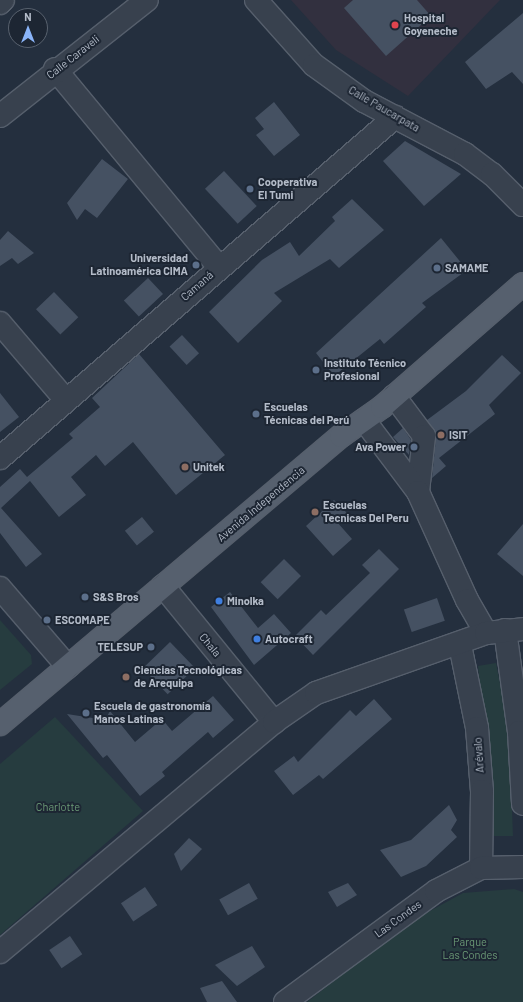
<!DOCTYPE html>
<html>
<head>
<meta charset="utf-8">
<style>
	body { margin:0 }
	#map { position:relative; width:523px; height:1002px; overflow:hidden; background:#242f3e; font-family:Barlow,sans-serif }
	div>[style] { position:absolute }
	[style*='--x'] { left:calc(var(--x)*1px); top:calc(var(--y)*1px); width:calc(var(--w)*1px); rotate:calc(var(--a)*1deg) }
	.medical>* { inset:0; background:#32303f }
	.green>* { inset:0; background:#263c3f }
	.building>* { inset:0; background:#455162; transform-origin:0 0 }
	.roads { filter:drop-shadow(1px 0 #565f6c) drop-shadow(-1px 0 #565f6c) drop-shadow(0 1px #565f6c) drop-shadow(0 -1px #565f6c) }
	.minor>* { height:22px; margin:-11px; padding:0 11px; transform-origin:11px; border-radius:11px; background:#38414e }
	.major>* { height:22px; margin:-11px; padding:0 11px; transform-origin:11px; border-radius:11px; background:#56606e }
	.dots>* { width:11px; height:11px; translate:-50% -50%; box-sizing:border-box; border:2px solid #1d2633; border-radius:50% }
	span { translate:-50% -50%; white-space:nowrap; text-align:center; line-height:1.15; -webkit-text-stroke:4px #1d2633; paint-order:stroke }
	.poi-label { font-size:11px; color:#b4bcc9; font-weight:700 }
	.left { translate:0 -50%; text-align:left }
	.right { translate:-100% -50%; text-align:right }
	.street-label { font-size:11px; color:#b4bcc9 }
	.park-label { font-size:11px; color:#6b9a76 }
	.north { position:absolute; left:8px; top:8px; width:40px; height:40px; box-sizing:border-box; background:#1d2633; border:1px solid #59626f; border-radius:50%; rotate:0deg; font-size:11px; font-weight:700; line-height:16px; text-align:center; color:#b4bcc9 }
	.north::after { content:''; display:block; margin:auto; width:14px; height:18px; background:#8ab4f8; clip-path:polygon(50% 0,100% 100%,50% 72%,0 100%) }
</style>
</head>
<body>
<div id="map">
	<div class="medical">
		<div style="clip-path:polygon(291px 0,500px 0,408px 96px,336px 50px)"></div>
	</div>
	<div class="green">
		<div style="clip-path:polygon(0 620px,31px 655px,32px 664px,0 690px)"></div>
		<div style="clip-path:polygon(496px 663px,509px 730px,513px 836px,488px 836px,485px 736px,478px 666px)"></div>
		<div style="clip-path:polygon(55px 717px,143px 811px,0 935px,0 764px)"></div>
		<div style="clip-path:polygon(514px 889px,523px 892px,523px 1002px,307px 1002px,408px 923px,463px 893px)"></div>
	</div>
	<div class="building">
		<div style="clip-path:polygon(353px 0,417px 0,431px 16px,386px 56px,344px 8px)"></div>
		<div style="clip-path:polygon(523px 13px,523px 84px,512px 72px,486px 89px,465px 62px)"></div>
		<div style="clip-path:polygon(274px 102px,300px 135px,274px 156px,256px 135px,264px 129px,255px 118px)"></div>
		<div style="clip-path:polygon(405px 141px,461px 174px,424px 206px,383px 161px)"></div>
		<div style="clip-path:polygon(102px 159px,128px 179px,97px 218px,85px 209px,77px 220px,67px 203px)"></div>
		<div style="left:224px;top:171px;width:48px;height:26px;rotate:47deg"></div>
		<div style="clip-path:polygon(352px 199px,384px 230px,339px 268px,330px 259px,274px 293px,282px 301px,238px 343px,209px 312px,262px 260px,290px 242px,299px 256px,335px 221px,332px 217px)"></div>
		<div style="clip-path:polygon(8px 231px,34px 253px,18px 264px,12px 258px,0 266px,0 240px)"></div>
		<div style="clip-path:polygon(441px 238px,467px 270px,422px 303px,426px 307px,384px 344px,380px 339px,334px 376px,316px 353px)"></div>
		<div style="left:148px;top:278px;width:22px;height:33px;rotate:47deg"></div>
		<div style="left:54px;top:292px;width:35px;height:25px;rotate:46deg"></div>
		<div style="left:182px;top:335px;width:25px;height:17px;rotate:47deg"></div>
		<div style="clip-path:polygon(139px 354px,225px 455px,176px 495px,133px 442px,105px 466px,96px 455px,71px 477px,86px 495px,59px 517px,30px 481px,1px 508px,42px 554px,26px 567px,0 533px,0 487px,20px 469px,27px 477px,73px 438px,69px 434px,100px 407px,92px 398px)"></div>
		<div style="clip-path:polygon(502px 355px,521px 373px,489px 405px,495px 414px,439px 458px,446px 466px,432px 478px,436px 437px,427px 420px,466px 391px)"></div>
		<div style="clip-path:polygon(0 393px,19px 417px,0 432px)"></div>
		<div style="clip-path:polygon(403px 428px,411px 440px,409px 455px,393px 437px)"></div>
		<div style="clip-path:polygon(334px 500px,347px 513px,337px 522px,352px 539px,333px 556px,306px 526px)"></div>
		<div style="left:142px;top:517px;width:19px;height:22px;rotate:51deg"></div>
		<div style="clip-path:polygon(523px 524px,523px 576px,497px 554px)"></div>
		<div style="clip-path:polygon(379px 549px,399px 569px,313px 655px,295px 636px,321px 610px,326px 615px,370px 573px,362px 565px)"></div>
		<div style="left:284px;top:559px;width:24px;height:33px;rotate:45deg"></div>
		<div style="clip-path:polygon(230px 592px,258px 628px,274px 614px,291px 633px,254px 665px,211px 607px)"></div>
		<div style="left:437px;top:598px;width:24px;height:35px;rotate:71deg"></div>
		<div style="left:170px;top:642px;width:36px;height:38px;rotate:46deg"></div>
		<div style="clip-path:polygon(213px 696px,234px 720px,213px 738px,208px 732px,162px 772px,165px 776px,140px 796px,107px 755px,103px 758px,67px 714px,105px 720px,110px 711px,135px 742px,162px 719px,172px 731px)"></div>
		<div style="clip-path:polygon(374px 699px,392px 719px,323px 779px,319px 775px,293px 795px,274px 771px,294px 756px,298px 762px,350px 710px,356px 716px)"></div>
		<div style="clip-path:polygon(449px 805px,457px 820px,451px 830px,457px 837px,426px 866px,401px 877px,380px 850px,411px 840px)"></div>
		<div style="clip-path:polygon(189px 838px,202px 849px,181px 871px,174px 854px)"></div>
		<div style="left:249px;top:883px;width:18px;height:34px;rotate:61deg"></div>
		<div style="clip-path:polygon(348px 883px,357px 895px,337px 907px,328px 892px)"></div>
		<div style="left:145px;top:887px;width:22px;height:29px;rotate:56deg"></div>
		<div style="left:70px;top:936px;width:22px;height:25px;rotate:56deg"></div>
		<div style="clip-path:polygon(252px 946px,265px 967px,237px 986px,215px 965px)"></div>
		<div style="clip-path:polygon(222px 981px,237px 1002px,207px 1002px,200px 988px)"></div>
	</div>
	<div class="roads">
		<div class="minor">
			<div style="--x:256;--y:0;--w:87;--a:48.3"></div>
			<div style="--x:314;--y:65;--w:62;--a:35.8"></div>
			<div style="--x:364;--y:101;--w:114;--a:27.7"></div>
			<div style="--x:465;--y:154;--w:34;--a:37"></div>
			<div style="--x:492;--y:174;--w:44;--a:45"></div>
			<div style="--x:0;--y:3;--w:4;--a:-45"></div>
			<div style="--x:55;--y:69;--w:257;--a:50.4"></div>
			<div style="--x:0;--y:116;--w:187;--a:-38.3"></div>
			<div style="--x:0;--y:323;--w:100;--a:49.5"></div>
			<div style="--x:394;--y:396;--w:50;--a:53.1"></div>
			<div style="--x:424;--y:436;--w:56;--a:96.1"></div>
			<div style="--x:364;--y:420;--w:90;--a:53.1"></div>
			<div style="--x:418;--y:492;--w:119;--a:65.6"></div>
			<div style="--x:467;--y:600;--w:38;--a:60"></div>
			<div style="--x:0;--y:458;--w:522;--a:-40.8"></div>
			<div style="--x:163;--y:586;--w:176;--a:50.8"></div>
			<div style="--x:0;--y:588;--w:104;--a:49.3"></div>
			<div style="--x:505;--y:630;--w:103;--a:82.2"></div>
			<div style="--x:519;--y:732;--w:72;--a:86.8"></div>
			<div style="--x:460;--y:645;--w:85;--a:78.4"></div>
			<div style="--x:477;--y:728;--w:63;--a:85.5"></div>
			<div style="--x:482;--y:791;--w:77;--a:90.7"></div>
			<div style="--x:0;--y:952;--w:358;--a:-40"></div>
			<div style="--x:274;--y:722;--w:51;--a:-34.6"></div>
			<div style="--x:316;--y:693;--w:180;--a:-19.4"></div>
			<div style="--x:486;--y:633;--w:37;--a:-6"></div>
			<div style="--x:285;--y:1002;--w:187;--a:-36.3"></div>
			<div style="--x:436;--y:891;--w:51;--a:-27.1"></div>
			<div style="--x:481;--y:868;--w:42;--a:-1.4"></div>
		</div>
		<div class="major">
			<div style="--x:0;--y:724;--w:446;--a:-40.2"></div>
			<div style="--x:341;--y:436;--w:50;--a:-35.3"></div>
			<div style="--x:382;--y:407;--w:187;--a:-41.1"></div>
		</div>
	</div>
	<div class="dots">
		<div style="left:395px;top:25px;background:#e0444e"></div>
		<div style="left:250px;top:189px;background:#5c6f8a"></div>
		<div style="left:196px;top:265px;background:#5c6f8a"></div>
		<div style="left:437px;top:268px;background:#5c6f8a"></div>
		<div style="left:316px;top:370px;background:#5c6f8a"></div>
		<div style="left:256px;top:414px;background:#5c6f8a"></div>
		<div style="left:441px;top:435px;background:#8d6e63"></div>
		<div style="left:414px;top:447px;background:#5c6f8a"></div>
		<div style="left:185px;top:467px;background:#8d6e63"></div>
		<div style="left:315px;top:512px;background:#8d6e63"></div>
		<div style="left:85px;top:597px;background:#5c6f8a"></div>
		<div style="left:219px;top:601px;background:#3f7fe0"></div>
		<div style="left:47px;top:620px;background:#5c6f8a"></div>
		<div style="left:257px;top:639px;background:#3f7fe0"></div>
		<div style="left:151px;top:647px;background:#5c6f8a"></div>
		<div style="left:126px;top:677px;background:#8d6e63"></div>
		<div style="left:86px;top:713px;background:#5c6f8a"></div>
	</div>
	<div class="poi-label">
		<span class="left" style="left:404px;top:25px">Hospital<br>Goyeneche</span>
		<span class="left" style="left:258px;top:189px">Cooperativa<br>El Tumi</span>
		<span class="right" style="left:188px;top:265px">Universidad<br>Latinoamérica CIMA</span>
		<span class="left" style="left:445px;top:268px">SAMAME</span>
		<span class="left" style="left:324px;top:370px">Instituto Técnico<br>Profesional</span>
		<span class="left" style="left:264px;top:414px">Escuelas<br>Técnicas del Perú</span>
		<span class="left" style="left:449px;top:435px">ISIT</span>
		<span class="right" style="left:406px;top:447px">Ava Power</span>
		<span class="left" style="left:193px;top:467px">Unitek</span>
		<span class="left" style="left:323px;top:512px">Escuelas<br>Tecnicas Del Peru</span>
		<span class="left" style="left:93px;top:597px">S&amp;S Bros</span>
		<span class="left" style="left:227px;top:601px">Minolka</span>
		<span class="left" style="left:55px;top:620px">ESCOMAPE</span>
		<span class="left" style="left:265px;top:639px">Autocraft</span>
		<span class="right" style="left:143px;top:647px">TELESUP</span>
		<span class="left" style="left:134px;top:677px">Ciencias Tecnológicas<br>de Arequipa</span>
		<span class="left" style="left:94px;top:713px">Escuela de gastronomía<br>Manos Latinas</span>
	</div>
	<div class="street-label">
		<span style="left:73px;top:57px;rotate:-38deg">Calle Caraveli</span>
		<span style="left:384px;top:109px;rotate:30deg">Calle Paucarpata</span>
		<span style="left:197px;top:286px;rotate:-41deg">Camaná</span>
		<span style="left:261px;top:504px;rotate:-40deg">Avenida Independencia</span>
		<span style="left:210px;top:645px;rotate:50deg">Chala</span>
		<span style="left:479px;top:755px;rotate:-94deg">Arévalo</span>
		<span style="left:398px;top:919px;rotate:-36deg">Las Condes</span>
	</div>
	<div class="park-label">
		<span style="left:58px;top:807px">Charlotte</span>
		<span style="left:470px;top:949px">Parque<br>Las Condes</span>
	</div>
	<div class="north">N</div>
</div>
</body>
</html>
